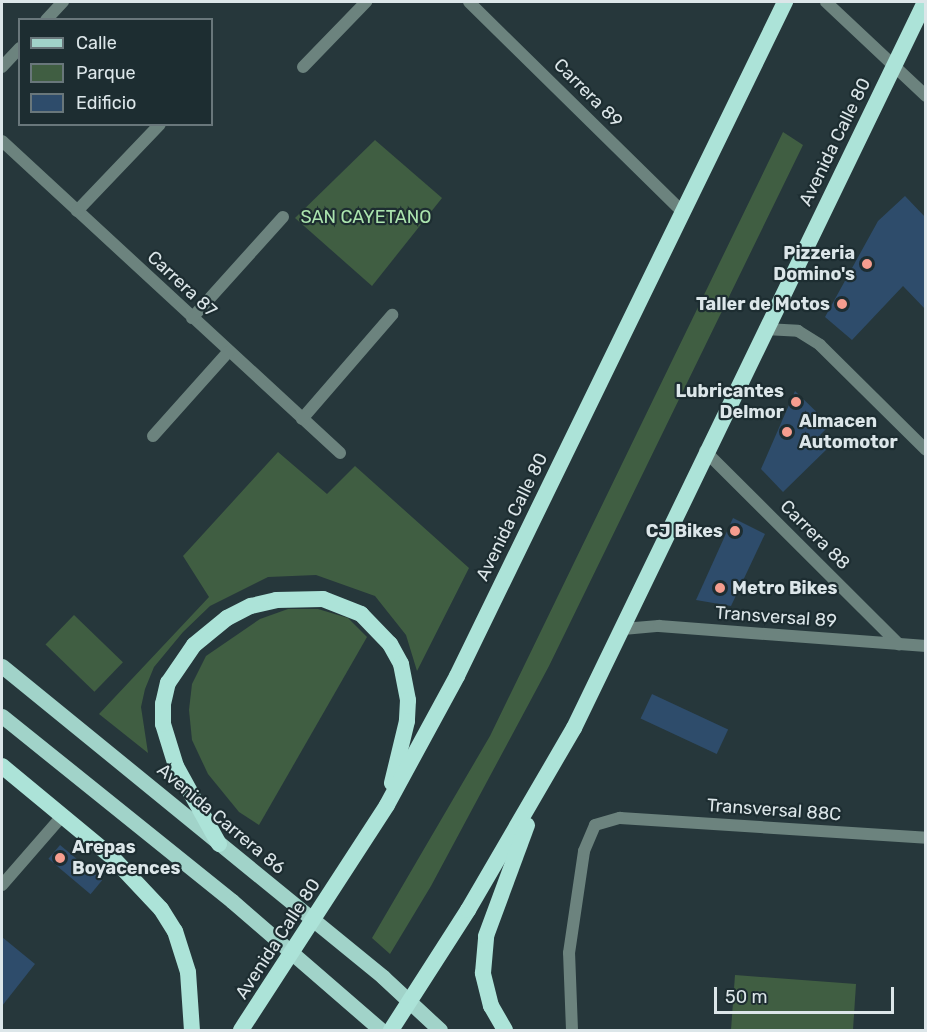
<!DOCTYPE html>
<html>
<head>
<meta charset="utf-8">
<style>
	body { margin:0 }
	#map { position:relative; width:927px; height:1032px; overflow:hidden; background:#26373b; font-family:Rubik,sans-serif }
	div>[style] { position:absolute }
	[style*='--x'] { left:calc(var(--x)*1px); top:calc(var(--y)*1px); width:calc(var(--w)*1px); rotate:calc(var(--a)*1deg) }
	.green>* { inset:0; background:#405e42; transform-origin:0 0 }
	.building>* { inset:0; background:#2e4c6b; transform-origin:0 0 }
	.minor>* { height:12px; margin:-6px; padding:0 6px; transform-origin:6px; border-radius:6px; background:#6c837e }
	.tertiary>* { height:12px; margin:-6px; padding:0 6px; transform-origin:6px; border-radius:6px; background:#6c837e }
	.primary>* { height:15px; margin:-7.5px; padding:0 7.5px; transform-origin:7.5px; border-radius:7.5px; background:#a1d3c9 }
	.trunk>* { height:16px; margin:-8px; padding:0 8px; transform-origin:8px; border-radius:8px; background:#ace3d8 }
	.dots>* { width:16px; height:16px; translate:-50% -50%; box-sizing:border-box; border:3px solid #1d2d31; border-radius:50% }
	span { translate:-50% -50%; white-space:nowrap; text-align:center; line-height:1.15; -webkit-text-stroke:4.5px #1d2d31; paint-order:stroke }
	.street-label { font-size:18px; color:#dce6e9 }
	.park-label { font-size:18px; color:#abe4ae }
	.poi-label { font-size:18px; color:#dce6e9; font-weight:700 }
	.right { translate:-100% -50%; text-align:right }
	.left { translate:0 -50%; text-align:left }
	.frame { position:absolute; inset:0; border:3px solid #dce6e9; pointer-events:none }
	.legend { position:absolute; left:18px; top:18px; width:195px; height:108px; box-sizing:border-box; background:#1d2d31; border:2px solid #69777b; margin:0; padding:8px 10px; list-style:none; font-size:18px; color:#dce6e9 }
	.legend li { display:flex; align-items:center; gap:12px; height:30px }
	.legend b { width:30px; border:2px solid #69777b }
	.scale { position:absolute; left:714px; top:987px; width:180px; height:27px; box-sizing:border-box; border:3px solid #dce6e9; border-top:0; padding-left:8px; font-size:18px; line-height:21px; white-space:nowrap; color:#dce6e9; -webkit-text-stroke:4px #1d2d31; paint-order:stroke }
</style>
</head>
<body>
<div id="map">
	<div class="green">
		<div style="clip-path:polygon(783px 132px,803px 145px,549px 666px,431px 886px,390px 954px,372px 938px,490px 736px)"></div>
		<div style="clip-path:polygon(375px 140px,442px 198px,372px 286px,295px 218px)"></div>
		<div style="clip-path:polygon(278px 452px,327px 494px,355px 466px,469px 568px,417px 671px,406px 635px,375px 596px,316px 575px,268px 577px,210px 606px,183px 632px,154px 667px,145px 689px,141px 707px,148px 753px,99px 714px,209px 597px,183px 556px)"></div>
		<div style="clip-path:polygon(288px 609px,318px 609px,348px 618px,367px 637px,259px 825px,239px 812px,208px 774px,192px 740px,189px 710px,192px 684px,206px 656px,260px 619px)"></div>
		<div style="left:74px;top:615px;width:68px;height:41px;rotate:44deg"></div>
		<div style="clip-path:polygon(735px 975px,856px 984px,853px 1030px,731px 1030px)"></div>
	</div>
	<div class="building">
		<div style="clip-path:polygon(905px 196px,926px 218px,926px 310px,903px 286px,852px 340px,825px 317px,878px 221px)"></div>
		<div style="clip-path:polygon(795px 391px,830px 425px,820px 435px,829px 447px,783px 492px,761px 469px)"></div>
		<div style="clip-path:polygon(733px 518px,765px 534px,731px 606px,696px 600px)"></div>
		<div style="left:652px;top:694px;width:84px;height:27px;rotate:25deg"></div>
		<div style="left:60px;top:845px;width:55px;height:18px;rotate:40deg"></div>
		<div style="clip-path:polygon(2px 937px,35px 964px,2px 1006px)"></div>
	</div>
	<div class="minor">
		<div style="--x:469;--y:2;--w:298;--a:44.5"></div>
		<div style="--x:46;--y:20;--w:25;--a:-47"></div>
		<div style="--x:2;--y:67;--w:26;--a:-47"></div>
		<div style="--x:303;--y:67;--w:91;--a:-45.9"></div>
		<div style="--x:2;--y:141;--w:460;--a:42.7"></div>
		<div style="--x:77;--y:211;--w:120;--a:-46.3"></div>
		<div style="--x:192;--y:318;--w:136;--a:-48"></div>
		<div style="--x:765;--y:329;--w:33;--a:3"></div>
		<div style="--x:798;--y:331;--w:26;--a:32"></div>
		<div style="--x:820;--y:345;--w:149;--a:44.7"></div>
		<div style="--x:302;--y:419;--w:138;--a:-49.1"></div>
		<div style="--x:153;--y:436;--w:113;--a:-48.2"></div>
		<div style="--x:705;--y:451;--w:274;--a:44.9"></div>
		<div style="--x:2;--y:885;--w:93;--a:-48.9"></div>
		<div style="--x:572;--y:1030;--w:77;--a:-92.2"></div>
		<div style="--x:569;--y:953;--w:103;--a:-81.6"></div>
		<div style="--x:584;--y:851;--w:28;--a:-67"></div>
		<div style="--x:595;--y:825;--w:26;--a:-16"></div>
		<div style="--x:620;--y:818;--w:307;--a:3.7"></div>
	</div>
	<div class="tertiary">
		<div style="--x:826;--y:2;--w:137;--a:43.2"></div>
		<div style="--x:623;--y:629;--w:36;--a:-5"></div>
		<div style="--x:659;--y:626;--w:268;--a:4.3"></div>
	</div>
	<div class="primary">
		<div style="--x:2;--y:666;--w:492;--a:39.2"></div>
		<div style="--x:383;--y:977;--w:78;--a:42.9"></div>
		<div style="--x:2;--y:716;--w:295;--a:38.8"></div>
		<div style="--x:232;--y:901;--w:197;--a:40.9"></div>
	</div>
	<div class="trunk">
		<div style="--x:2;--y:766;--w:143;--a:39.6"></div>
		<div style="--x:112;--y:857;--w:71;--a:46.7"></div>
		<div style="--x:161;--y:909;--w:26;--a:58"></div>
		<div style="--x:175;--y:931;--w:43;--a:72.4"></div>
		<div style="--x:188;--y:972;--w:58;--a:86.1"></div>
		<div style="--x:219;--y:844;--w:89;--a:-118.9"></div>
		<div style="--x:176;--y:766;--w:44;--a:-107.2"></div>
		<div style="--x:163;--y:724;--w:20;--a:-90"></div>
		<div style="--x:163;--y:704;--w:22;--a:-77"></div>
		<div style="--x:168;--y:683;--w:46;--a:-55.6"></div>
		<div style="--x:194;--y:645;--w:43;--a:-39.3"></div>
		<div style="--x:227;--y:618;--w:27;--a:-27"></div>
		<div style="--x:251;--y:606;--w:26;--a:-13"></div>
		<div style="--x:276;--y:600;--w:47;--a:-1.2"></div>
		<div style="--x:323;--y:599;--w:41;--a:21.5"></div>
		<div style="--x:361;--y:614;--w:42;--a:46"></div>
		<div style="--x:390;--y:644;--w:23;--a:61"></div>
		<div style="--x:401;--y:664;--w:37;--a:79"></div>
		<div style="--x:408;--y:700;--w:21;--a:93"></div>
		<div style="--x:407;--y:721;--w:64;--a:103.6"></div>
		<div style="--x:241;--y:1030;--w:268;--a:-57"></div>
		<div style="--x:387;--y:805;--w:147;--a:-61.5"></div>
		<div style="--x:457;--y:676;--w:750;--a:-64.05"></div>
		<div style="--x:391;--y:1030;--w:143;--a:-57.3"></div>
		<div style="--x:468;--y:910;--w:211;--a:-59.8"></div>
		<div style="--x:574;--y:728;--w:806;--a:-64.2"></div>
		<div style="--x:505;--y:1030;--w:28;--a:-120"></div>
		<div style="--x:491;--y:1006;--w:34;--a:-104"></div>
		<div style="--x:483;--y:973;--w:37;--a:-85"></div>
		<div style="--x:486;--y:936;--w:118;--a:-69.7"></div>
	</div>
	<div class="dots">
		<div style="left:867px;top:264px;background:#f59d8f"></div>
		<div style="left:842px;top:304px;background:#f59d8f"></div>
		<div style="left:796px;top:402px;background:#f59d8f"></div>
		<div style="left:787px;top:432px;background:#f59d8f"></div>
		<div style="left:735px;top:531px;background:#f59d8f"></div>
		<div style="left:720px;top:588px;background:#f59d8f"></div>
		<div style="left:60px;top:858px;background:#f59d8f"></div>
	</div>
	<div class="street-label">
		<span style="left:588px;top:93px;rotate:45deg">Carrera 89</span>
		<span style="left:835px;top:142px;rotate:-64deg">Avenida Calle 80</span>
		<span style="left:182px;top:284px;rotate:43deg">Carrera 87</span>
		<span style="left:512px;top:517px;rotate:-64deg">Avenida Calle 80</span>
		<span style="left:815px;top:535px;rotate:45deg">Carrera 88</span>
		<span style="left:776px;top:617px;rotate:4deg">Transversal 89</span>
		<span style="left:774px;top:810px;rotate:4deg">Transversal 88C</span>
		<span style="left:221px;top:819px;rotate:40deg">Avenida Carrera 86</span>
		<span style="left:278px;top:939px;rotate:-57deg">Avenida Calle 80</span>
	</div>
	<div class="park-label">
		<span style="left:366px;top:217px">SAN CAYETANO</span>
	</div>
	<div class="poi-label">
		<span class="right" style="left:855px;top:264px">Pizzeria<br>Domino's</span>
		<span class="right" style="left:830px;top:304px">Taller de Motos</span>
		<span class="right" style="left:784px;top:402px">Lubricantes<br>Delmor</span>
		<span class="left" style="left:799px;top:432px">Almacen<br>Automotor</span>
		<span class="right" style="left:723px;top:531px">CJ Bikes</span>
		<span class="left" style="left:732px;top:588px">Metro Bikes</span>
		<span class="left" style="left:72px;top:858px">Arepas<br>Boyacences</span>
	</div>
	<div class="frame"></div>
	<ul class="legend">
	<li><b style="height:8px;background:#a1d3c9"></b>Calle</li>
	<li><b style="height:16px;background:#405e42"></b>Parque</li>
	<li><b style="height:16px;background:#2e4c6b"></b>Edificio</li>
	</ul>
	<div class="scale">50 m</div>
</div>
</body>
</html>
